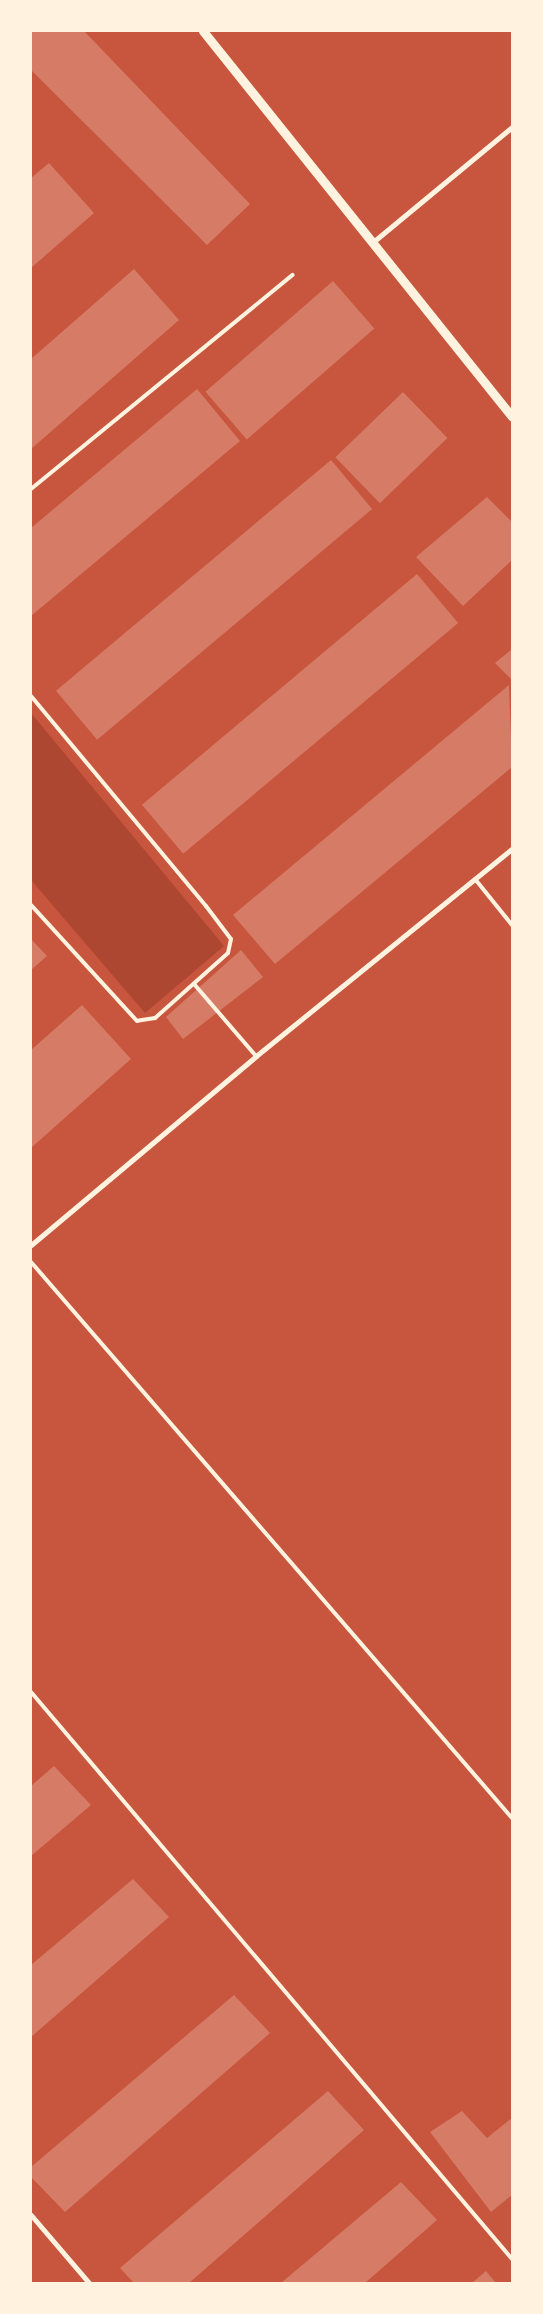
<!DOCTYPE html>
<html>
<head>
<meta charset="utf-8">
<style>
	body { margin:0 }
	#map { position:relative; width:543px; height:2314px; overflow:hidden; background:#c8553d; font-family:"DejaVu Sans",sans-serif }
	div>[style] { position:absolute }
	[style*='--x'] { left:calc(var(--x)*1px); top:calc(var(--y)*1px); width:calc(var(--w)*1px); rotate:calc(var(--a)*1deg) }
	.green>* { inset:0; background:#ae4732 }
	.building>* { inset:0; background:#d67c66; transform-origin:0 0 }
	.service>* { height:4px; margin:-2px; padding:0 2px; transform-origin:2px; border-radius:2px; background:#fff3e0 }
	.minor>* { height:5px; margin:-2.5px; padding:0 2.5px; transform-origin:2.5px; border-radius:2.5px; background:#fff3e0 }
	.tertiary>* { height:9px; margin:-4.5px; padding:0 4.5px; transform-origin:4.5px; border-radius:4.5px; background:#fff3e0 }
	span { translate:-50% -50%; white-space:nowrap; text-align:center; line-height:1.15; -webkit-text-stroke:4.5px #fff3e0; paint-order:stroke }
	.frame { position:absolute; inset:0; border:32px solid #fff3e0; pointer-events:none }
</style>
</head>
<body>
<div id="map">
	<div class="green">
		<div style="clip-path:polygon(31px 713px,224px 946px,145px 1013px,31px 880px)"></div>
	</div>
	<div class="building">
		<div style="clip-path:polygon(31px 31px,84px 31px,250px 204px,207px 245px,31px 70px)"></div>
		<div style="clip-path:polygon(49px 163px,94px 213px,31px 268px,31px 178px)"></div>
		<div style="clip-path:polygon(134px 269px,179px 320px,31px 449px,31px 359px)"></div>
		<div style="left:333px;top:281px;width:63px;height:169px;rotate:49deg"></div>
		<div style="clip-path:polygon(197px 389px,240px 441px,31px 616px,31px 528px)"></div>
		<div style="left:403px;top:392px;width:64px;height:94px;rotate:46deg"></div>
		<div style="left:331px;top:460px;width:64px;height:359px;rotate:50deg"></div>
		<div style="clip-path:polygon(487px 497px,512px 522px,512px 560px,463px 606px,416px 557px)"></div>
		<div style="left:417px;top:574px;width:64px;height:359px;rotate:50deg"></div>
		<div style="clip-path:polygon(512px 649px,512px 680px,495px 663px)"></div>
		<div style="clip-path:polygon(509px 685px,512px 767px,275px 964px,233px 915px)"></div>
		<div style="clip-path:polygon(31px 939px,47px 956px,31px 970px)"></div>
		<div style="clip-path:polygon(241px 950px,263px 977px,183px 1039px,166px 1017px)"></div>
		<div style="clip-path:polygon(82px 1005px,131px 1059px,31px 1148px,31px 1050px)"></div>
		<div style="clip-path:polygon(54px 1766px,91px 1805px,31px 1856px,31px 1786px)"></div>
		<div style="clip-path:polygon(133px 1879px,169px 1917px,31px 2037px,31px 1965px)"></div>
		<div style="clip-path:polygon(234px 1995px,270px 2033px,65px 2212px,31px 2177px,31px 2167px)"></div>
		<div style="clip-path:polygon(328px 2091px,364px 2130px,189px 2283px,134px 2283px,120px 2268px)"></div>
		<div style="clip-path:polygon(462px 2111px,487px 2138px,512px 2118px,512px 2195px,491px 2212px,430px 2132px)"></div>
		<div style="clip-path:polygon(401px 2182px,437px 2220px,365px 2283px,281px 2283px)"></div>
		<div style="clip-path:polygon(486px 2271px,496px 2283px,472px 2283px)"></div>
	</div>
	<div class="service">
		<div style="--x:31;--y:489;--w:338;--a:-39.3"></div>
		<div style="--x:31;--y:696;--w:273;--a:50.2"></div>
		<div style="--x:206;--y:906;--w:41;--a:52.9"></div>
		<div style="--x:231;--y:939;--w:14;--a:102"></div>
		<div style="--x:228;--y:953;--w:98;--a:138.3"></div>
		<div style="--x:155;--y:1018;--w:18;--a:171"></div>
		<div style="--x:137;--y:1021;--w:157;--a:-132.4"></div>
		<div style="--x:475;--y:879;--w:59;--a:51.2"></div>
		<div style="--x:194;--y:984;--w:95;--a:49.3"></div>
		<div style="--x:31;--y:1262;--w:735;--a:49.14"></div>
		<div style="--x:31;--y:1692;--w:744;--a:49.69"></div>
	</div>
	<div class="minor">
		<div style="--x:373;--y:242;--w:180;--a:-39.6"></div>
		<div style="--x:31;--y:1245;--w:294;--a:-40"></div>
		<div style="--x:256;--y:1056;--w:329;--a:-39"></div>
		<div style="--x:31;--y:2215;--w:89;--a:49.5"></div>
	</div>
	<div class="tertiary">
		<div style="--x:203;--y:31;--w:494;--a:51.3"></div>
	</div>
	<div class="frame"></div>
</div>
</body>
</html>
